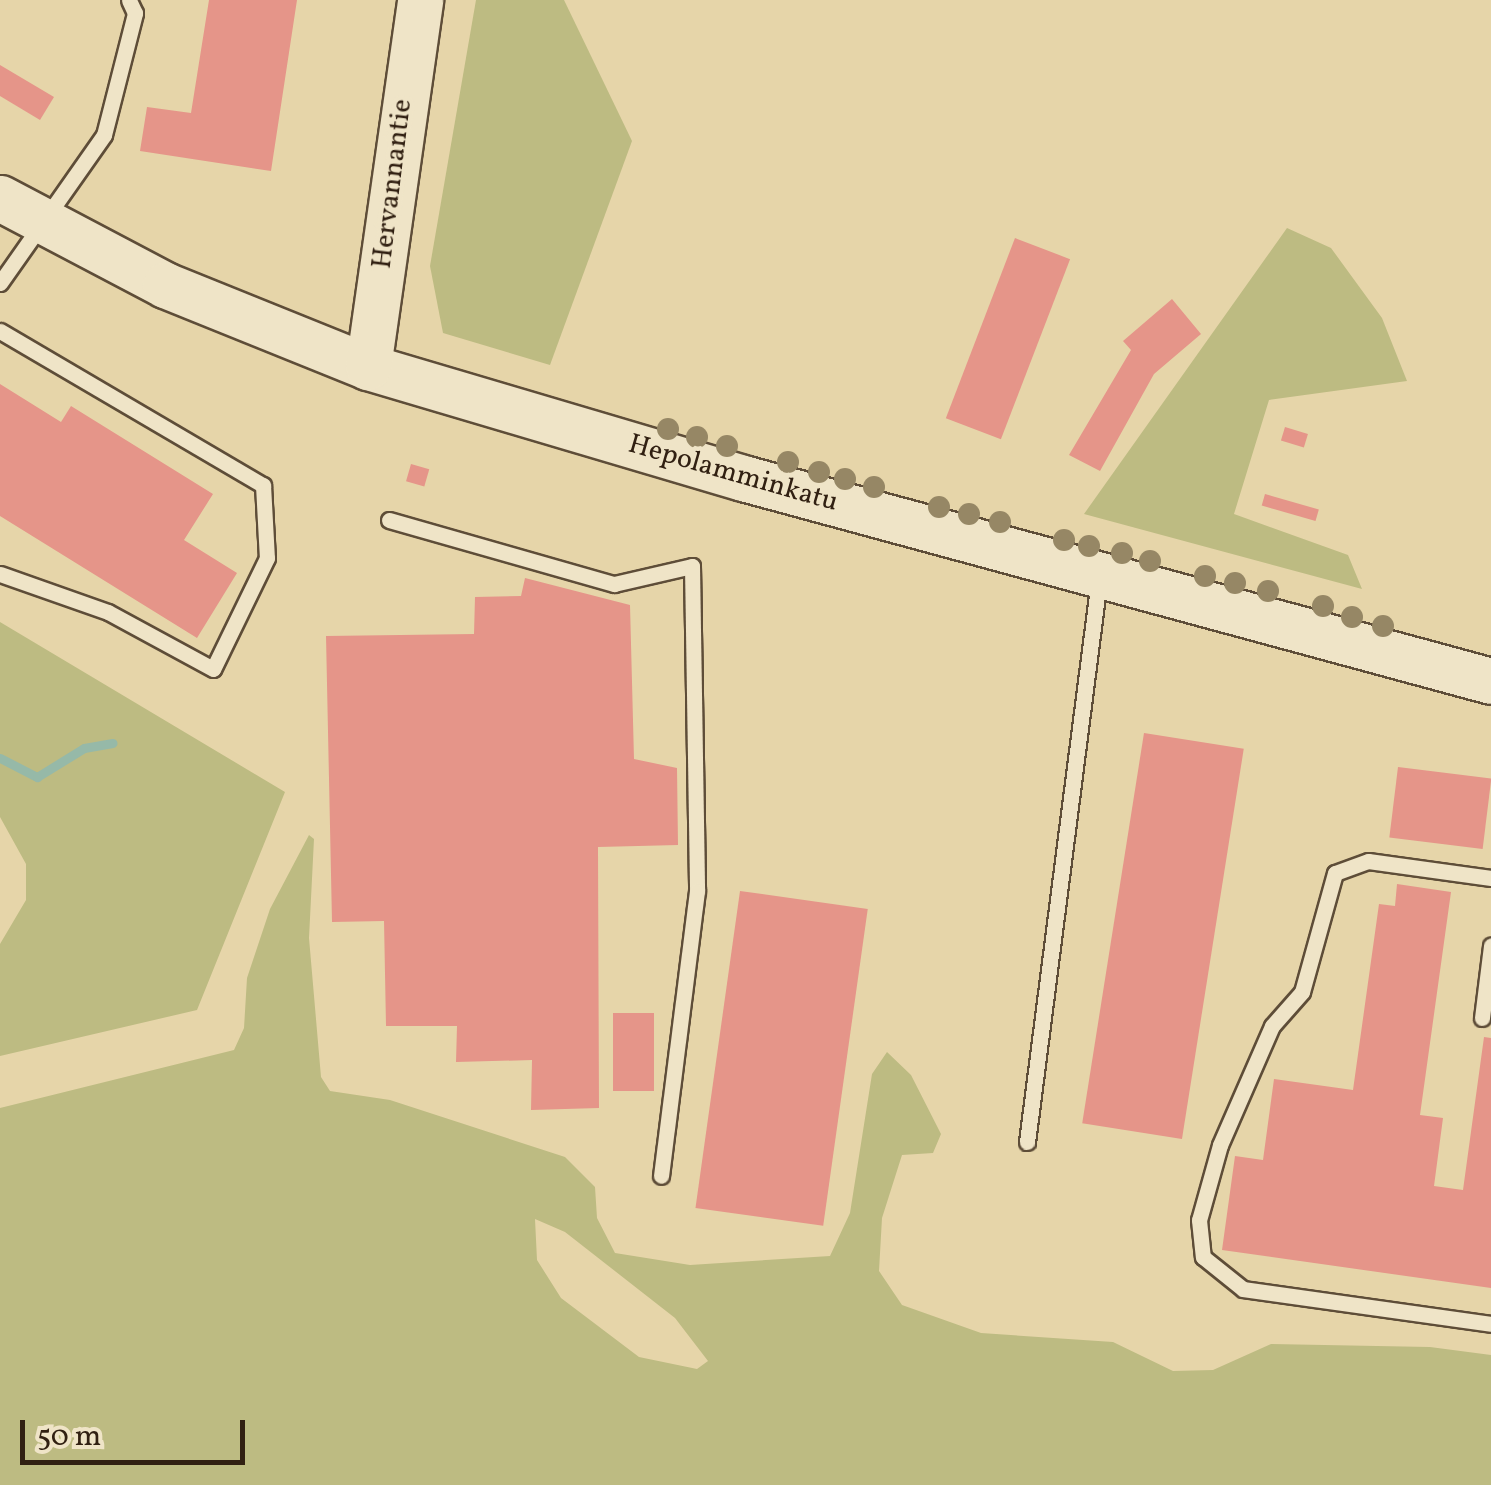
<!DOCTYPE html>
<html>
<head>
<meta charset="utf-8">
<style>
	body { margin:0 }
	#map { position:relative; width:1491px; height:1485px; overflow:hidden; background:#e6d5a9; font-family:Vollkorn,serif }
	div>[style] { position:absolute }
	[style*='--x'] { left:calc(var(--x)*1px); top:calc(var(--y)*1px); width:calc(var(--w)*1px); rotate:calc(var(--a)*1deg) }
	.green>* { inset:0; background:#bdbb82 }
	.stream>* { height:9px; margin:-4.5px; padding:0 4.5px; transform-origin:4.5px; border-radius:4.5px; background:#96b9a8 }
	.building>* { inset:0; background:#e59589; transform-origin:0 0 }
	.roads { filter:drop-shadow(2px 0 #5e4d38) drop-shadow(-2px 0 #5e4d38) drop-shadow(0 2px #5e4d38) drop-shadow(0 -2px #5e4d38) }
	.lane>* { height:15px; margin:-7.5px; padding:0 7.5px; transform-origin:7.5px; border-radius:7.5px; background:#efe4c7 }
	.secondary>* { height:45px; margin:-22.5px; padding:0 22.5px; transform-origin:22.5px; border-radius:22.5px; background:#efe4c7 }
	.trees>* { width:22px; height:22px; margin:-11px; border-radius:50%; background:#968765 }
	span { translate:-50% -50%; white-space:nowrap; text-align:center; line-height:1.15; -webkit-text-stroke:9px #efe4c7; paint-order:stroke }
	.street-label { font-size:28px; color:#312012 }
	.scale { position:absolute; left:20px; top:1420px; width:225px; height:45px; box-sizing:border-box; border:5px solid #312012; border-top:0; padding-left:12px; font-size:30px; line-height:35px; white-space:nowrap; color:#312012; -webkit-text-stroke:8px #efe4c7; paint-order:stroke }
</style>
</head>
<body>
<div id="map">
	<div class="green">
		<div style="clip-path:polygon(476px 0,564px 0,632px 141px,550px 365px,443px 333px,430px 266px)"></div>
		<div style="clip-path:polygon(1287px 228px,1331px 248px,1382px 318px,1407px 381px,1269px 400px,1234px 514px,1348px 555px,1362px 589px,1084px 514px)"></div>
		<div style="clip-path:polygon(0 622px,285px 792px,197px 1010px,0 1056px,0 944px,26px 900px,26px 864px,0 817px)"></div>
		<div style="clip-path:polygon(evenodd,309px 835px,314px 839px,309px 938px,321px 1077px,330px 1091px,390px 1100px,565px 1157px,595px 1187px,597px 1218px,615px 1253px,690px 1265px,830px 1256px,850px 1213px,872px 1074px,887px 1052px,911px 1075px,941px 1134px,933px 1153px,902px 1155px,882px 1218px,879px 1271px,902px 1305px,981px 1333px,1113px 1342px,1173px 1371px,1213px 1370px,1271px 1344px,1430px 1347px,1491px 1355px,1491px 1485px,0 1485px,0 1108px,234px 1050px,244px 1028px,247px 978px,270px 909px,309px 835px,535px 1219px,565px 1232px,675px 1318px,708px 1361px,697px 1369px,639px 1357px,561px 1298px,537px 1260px,535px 1219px)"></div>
	</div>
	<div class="stream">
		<div style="--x:0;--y:758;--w:42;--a:27.2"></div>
		<div style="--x:37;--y:777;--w:55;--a:-31.7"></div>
		<div style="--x:84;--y:748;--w:29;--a:-10"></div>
	</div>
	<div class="building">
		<div style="clip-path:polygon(209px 0,297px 0,271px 171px,140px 151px,147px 107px,191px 113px)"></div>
		<div style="clip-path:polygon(0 65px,54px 97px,40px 120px,0 96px)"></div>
		<div style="left:1015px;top:238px;width:59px;height:193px;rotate:21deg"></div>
		<div style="clip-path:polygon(1172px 299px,1201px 334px,1154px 374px,1100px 471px,1069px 455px,1131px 350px,1123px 341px)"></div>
		<div style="clip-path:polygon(0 384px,61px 422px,71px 406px,213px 494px,184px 540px,237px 573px,197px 638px,0 516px)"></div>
		<div style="left:1285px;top:427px;width:24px;height:14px;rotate:17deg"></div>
		<div style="left:411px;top:464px;width:19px;height:18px;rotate:16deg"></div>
		<div style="left:1265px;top:494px;width:56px;height:12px;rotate:16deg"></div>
		<div style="clip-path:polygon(525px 578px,630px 605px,634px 759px,677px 768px,678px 845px,598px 847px,599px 1108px,531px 1110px,532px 1060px,456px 1062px,457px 1026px,386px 1026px,384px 921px,332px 922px,326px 636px,474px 634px,475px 597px,521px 596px)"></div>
		<div style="left:1144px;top:733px;width:101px;height:395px;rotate:9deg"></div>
		<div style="left:1398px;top:767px;width:94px;height:71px;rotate:7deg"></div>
		<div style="clip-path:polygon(1397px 884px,1451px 892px,1420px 1115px,1443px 1118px,1434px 1186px,1463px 1190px,1484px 1037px,1491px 1038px,1491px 1288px,1222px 1250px,1235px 1156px,1263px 1160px,1274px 1079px,1353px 1090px,1379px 904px,1395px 906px)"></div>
		<div style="left:740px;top:891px;width:129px;height:320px;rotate:8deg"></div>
		<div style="left:613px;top:1013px;width:41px;height:78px"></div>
	</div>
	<div class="roads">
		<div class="lane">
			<div style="--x:0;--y:283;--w:181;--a:-54.9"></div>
			<div style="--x:104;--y:135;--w:126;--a:-75.7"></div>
			<div style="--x:135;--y:13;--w:14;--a:-115"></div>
			<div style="--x:0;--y:331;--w:305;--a:30.4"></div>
			<div style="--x:263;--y:485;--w:73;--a:86.9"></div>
			<div style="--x:267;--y:558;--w:123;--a:115.9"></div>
			<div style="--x:213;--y:669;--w:119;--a:-151.5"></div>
			<div style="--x:108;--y:612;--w:114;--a:-160.6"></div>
			<div style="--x:389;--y:520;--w:234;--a:15.9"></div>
			<div style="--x:614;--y:584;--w:80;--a:-13"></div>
			<div style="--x:692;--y:566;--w:325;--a:89.1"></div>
			<div style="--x:697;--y:891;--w:287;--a:97.2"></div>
			<div style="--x:1491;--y:878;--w:124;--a:-172.1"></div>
			<div style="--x:1368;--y:861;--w:35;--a:160"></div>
			<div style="--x:1335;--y:873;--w:123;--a:105.5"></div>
			<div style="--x:1302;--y:992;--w:45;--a:131.4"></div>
			<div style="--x:1272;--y:1026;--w:130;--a:113.6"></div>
			<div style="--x:1220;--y:1145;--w:78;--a:105.6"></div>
			<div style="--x:1199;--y:1220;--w:37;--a:84"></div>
			<div style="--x:1203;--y:1257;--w:51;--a:38.7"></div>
			<div style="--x:1243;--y:1289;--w:250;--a:8"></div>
			<div style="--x:1482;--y:1018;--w:73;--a:-82.9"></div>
			<div style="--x:1027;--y:1142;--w:567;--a:-82.7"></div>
		</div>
		<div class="secondary">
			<div style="--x:0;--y:198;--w:187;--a:27.8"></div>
			<div style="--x:165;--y:285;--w:219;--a:22"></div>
			<div style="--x:368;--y:367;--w:391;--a:16.5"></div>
			<div style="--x:743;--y:478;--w:775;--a:15.18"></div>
			<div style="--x:368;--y:367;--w:371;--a:-81.9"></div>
		</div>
	</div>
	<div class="trees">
		<div style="left:668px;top:429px"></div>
		<div style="left:697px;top:437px"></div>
		<div style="left:727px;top:446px"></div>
		<div style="left:788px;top:462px"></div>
		<div style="left:819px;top:472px"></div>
		<div style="left:845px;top:479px"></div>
		<div style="left:874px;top:487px"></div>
		<div style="left:939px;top:507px"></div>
		<div style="left:969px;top:514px"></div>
		<div style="left:1000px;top:522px"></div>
		<div style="left:1064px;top:540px"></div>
		<div style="left:1089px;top:546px"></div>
		<div style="left:1122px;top:553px"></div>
		<div style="left:1150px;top:561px"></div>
		<div style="left:1205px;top:576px"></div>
		<div style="left:1235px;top:583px"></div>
		<div style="left:1268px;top:591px"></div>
		<div style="left:1323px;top:606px"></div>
		<div style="left:1352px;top:617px"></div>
		<div style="left:1383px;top:626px"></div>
	</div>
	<div class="street-label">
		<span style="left:393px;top:184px;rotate:-83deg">Hervannantie</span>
		<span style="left:733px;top:474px;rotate:16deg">Hepolamminkatu</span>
	</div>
	<div class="scale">50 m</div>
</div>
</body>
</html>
